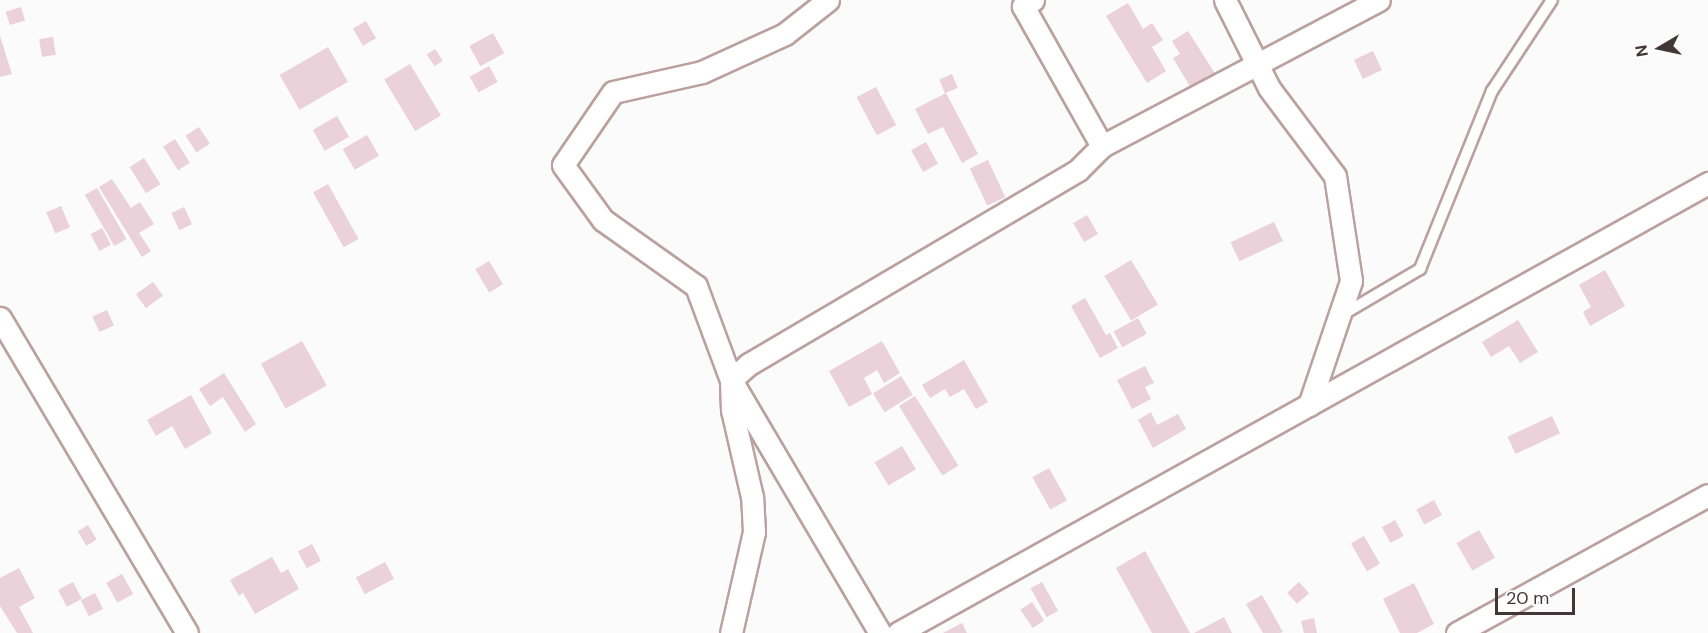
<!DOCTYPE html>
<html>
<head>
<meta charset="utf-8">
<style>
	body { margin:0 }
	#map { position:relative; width:1708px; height:633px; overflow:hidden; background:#fbfbfb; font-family:"DM Sans",sans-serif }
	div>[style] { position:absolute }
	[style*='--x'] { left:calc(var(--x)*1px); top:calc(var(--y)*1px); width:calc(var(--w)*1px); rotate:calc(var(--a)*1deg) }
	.building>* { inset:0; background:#ead1da; transform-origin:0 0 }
	.roads { filter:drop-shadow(2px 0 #bba19e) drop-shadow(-2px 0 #bba19e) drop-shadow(0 2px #bba19e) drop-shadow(0 -2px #bba19e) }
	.service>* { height:10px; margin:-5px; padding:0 5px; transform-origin:5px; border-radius:5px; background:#fff }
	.minor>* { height:21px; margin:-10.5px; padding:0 10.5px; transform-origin:10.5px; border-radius:10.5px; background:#fff }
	span { translate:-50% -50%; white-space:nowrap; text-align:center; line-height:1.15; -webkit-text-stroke:4.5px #fff; paint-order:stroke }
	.north { position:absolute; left:1630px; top:18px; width:60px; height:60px; -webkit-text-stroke:4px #fff; paint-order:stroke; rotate:261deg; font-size:16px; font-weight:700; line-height:24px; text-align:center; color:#423736 }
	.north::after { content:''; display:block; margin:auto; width:21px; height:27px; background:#423736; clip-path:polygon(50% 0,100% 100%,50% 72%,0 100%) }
	.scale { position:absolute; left:1495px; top:588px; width:80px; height:27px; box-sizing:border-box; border:3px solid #423736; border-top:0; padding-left:8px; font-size:18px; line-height:21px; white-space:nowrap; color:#423736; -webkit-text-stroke:4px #fff; paint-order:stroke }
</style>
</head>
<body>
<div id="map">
	<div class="building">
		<div style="clip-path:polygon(1128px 3px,1143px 29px,1152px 23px,1163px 40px,1152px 47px,1166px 71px,1147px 83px,1106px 16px)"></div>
		<div style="left:21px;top:7px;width:14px;height:16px;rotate:73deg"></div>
		<div style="left:366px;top:21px;width:20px;height:15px;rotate:60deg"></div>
		<div style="clip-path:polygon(1188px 31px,1216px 75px,1192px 90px,1173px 58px,1180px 54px,1172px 41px)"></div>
		<div style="left:493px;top:33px;width:23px;height:27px;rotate:61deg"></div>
		<div style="clip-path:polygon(0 36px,12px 74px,0 77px)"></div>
		<div style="left:53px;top:37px;width:18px;height:14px;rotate:81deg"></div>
		<div style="left:328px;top:47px;width:40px;height:56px;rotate:60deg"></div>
		<div style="left:435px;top:49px;width:14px;height:10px;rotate:56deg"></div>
		<div style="left:1373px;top:51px;width:21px;height:21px;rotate:65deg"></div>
		<div style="left:410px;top:64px;width:60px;height:30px;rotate:59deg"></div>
		<div style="left:489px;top:66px;width:18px;height:22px;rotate:61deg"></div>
		<div style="left:952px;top:74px;width:15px;height:14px;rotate:67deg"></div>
		<div style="left:876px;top:87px;width:43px;height:22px;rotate:62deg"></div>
		<div style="clip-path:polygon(946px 93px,978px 154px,962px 163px,943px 127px,928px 134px,915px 109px)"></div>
		<div style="left:337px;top:116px;width:24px;height:28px;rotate:60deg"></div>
		<div style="left:199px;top:127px;width:20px;height:16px;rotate:57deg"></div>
		<div style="left:367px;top:135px;width:24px;height:28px;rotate:60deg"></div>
		<div style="left:175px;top:139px;width:28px;height:14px;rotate:58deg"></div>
		<div style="left:926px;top:142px;width:25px;height:17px;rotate:61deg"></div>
		<div style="left:144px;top:158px;width:31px;height:17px;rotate:58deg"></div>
		<div style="left:988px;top:160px;width:41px;height:20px;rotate:65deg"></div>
		<div style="clip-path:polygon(112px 179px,131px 208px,140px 202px,154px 224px,139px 233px,151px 251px,142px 257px,99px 187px)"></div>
		<div style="left:328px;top:184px;width:63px;height:17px;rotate:61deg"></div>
		<div style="left:97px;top:188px;width:59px;height:14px;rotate:60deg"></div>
		<div style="left:61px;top:206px;width:23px;height:16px;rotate:67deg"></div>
		<div style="left:184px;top:207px;width:19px;height:14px;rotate:65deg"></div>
		<div style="left:1087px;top:215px;width:22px;height:16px;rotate:60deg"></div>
		<div style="left:1274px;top:222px;width:21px;height:48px;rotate:65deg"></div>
		<div style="left:102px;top:228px;width:19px;height:13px;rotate:62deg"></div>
		<div style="left:1131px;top:260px;width:52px;height:31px;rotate:59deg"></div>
		<div style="left:489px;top:261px;width:27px;height:16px;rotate:59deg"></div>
		<div style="clip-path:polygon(1605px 270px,1625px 306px,1590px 326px,1583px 312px,1591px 307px,1579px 285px)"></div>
		<div style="left:153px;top:282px;width:17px;height:21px;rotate:54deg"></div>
		<div style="clip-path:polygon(1085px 298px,1106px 335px,1110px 333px,1118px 348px,1100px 358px,1071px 306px)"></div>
		<div style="left:107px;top:310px;width:17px;height:16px;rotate:66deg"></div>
		<div style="left:1138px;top:318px;width:18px;height:28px;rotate:61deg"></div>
		<div style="clip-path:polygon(1518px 320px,1538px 352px,1520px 363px,1509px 346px,1491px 357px,1482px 342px)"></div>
		<div style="left:302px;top:341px;width:51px;height:47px;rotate:61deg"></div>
		<div style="clip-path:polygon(882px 341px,900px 373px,884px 383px,877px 370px,864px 378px,872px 394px,849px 407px,829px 371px)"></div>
		<div style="clip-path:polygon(964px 360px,988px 402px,976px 409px,964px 389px,950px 397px,945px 389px,930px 398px,922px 385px)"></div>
		<div style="clip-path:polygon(1145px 366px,1154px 383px,1145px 387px,1151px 399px,1132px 409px,1117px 380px)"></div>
		<div style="clip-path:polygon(224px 373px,256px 424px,245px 432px,223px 397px,210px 406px,199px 389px)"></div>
		<div style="left:901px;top:376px;width:22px;height:33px;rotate:58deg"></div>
		<div style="clip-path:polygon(191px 395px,212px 433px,185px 449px,172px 426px,156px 436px,147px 420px)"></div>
		<div style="left:915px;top:396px;width:82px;height:19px;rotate:58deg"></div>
		<div style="clip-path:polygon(1151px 412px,1157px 425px,1178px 414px,1186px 429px,1153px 448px,1138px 420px)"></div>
		<div style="left:1552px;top:416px;width:19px;height:49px;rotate:65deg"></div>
		<div style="left:902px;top:446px;width:27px;height:32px;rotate:59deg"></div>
		<div style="left:1049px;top:468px;width:37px;height:19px;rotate:61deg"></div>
		<div style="left:1434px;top:500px;width:17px;height:20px;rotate:62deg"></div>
		<div style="left:1395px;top:520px;width:18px;height:15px;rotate:61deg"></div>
		<div style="left:88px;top:525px;width:17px;height:12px;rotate:59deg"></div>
		<div style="left:1479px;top:530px;width:32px;height:26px;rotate:60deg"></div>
		<div style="left:1364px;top:536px;width:32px;height:15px;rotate:60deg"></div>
		<div style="left:312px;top:544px;width:19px;height:16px;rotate:62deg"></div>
		<div style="clip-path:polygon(1145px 551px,1190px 633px,1152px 633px,1116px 568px)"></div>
		<div style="clip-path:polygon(272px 557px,281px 573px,288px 569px,299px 589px,255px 614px,243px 593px,239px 596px,230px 580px)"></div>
		<div style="left:385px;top:562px;width:19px;height:33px;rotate:62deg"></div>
		<div style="clip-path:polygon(19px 568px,35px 598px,19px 607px,33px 633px,17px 633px,0 606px,0 578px)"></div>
		<div style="left:122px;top:574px;width:23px;height:18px;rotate:61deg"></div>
		<div style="left:73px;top:582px;width:19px;height:17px;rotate:62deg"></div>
		<div style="left:1042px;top:582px;width:33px;height:13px;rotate:61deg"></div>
		<div style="left:1299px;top:582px;width:15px;height:16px;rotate:48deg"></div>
		<div style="clip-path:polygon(1414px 583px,1434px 624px,1417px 633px,1400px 633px,1383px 599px)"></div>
		<div style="left:95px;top:593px;width:18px;height:16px;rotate:63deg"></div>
		<div style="clip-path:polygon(1262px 595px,1283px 632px,1280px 633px,1263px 633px,1246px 604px)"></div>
		<div style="left:1032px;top:602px;width:22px;height:14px;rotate:56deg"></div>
		<div style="clip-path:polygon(1224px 617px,1232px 633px,1194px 633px)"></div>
		<div style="clip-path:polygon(1314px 618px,1317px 633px,1304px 633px,1301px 621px)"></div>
		<div style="clip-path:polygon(962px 623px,967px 633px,943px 633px)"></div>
	</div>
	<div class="roads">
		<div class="service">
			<div style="--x:1342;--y:315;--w:91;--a:-30.5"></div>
			<div style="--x:1420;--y:269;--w:192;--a:-68"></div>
			<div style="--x:1492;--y:91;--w:109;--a:-56.6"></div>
		</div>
		<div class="minor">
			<div style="--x:828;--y:0;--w:55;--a:141.7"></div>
			<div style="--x:785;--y:34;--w:91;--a:155.4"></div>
			<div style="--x:702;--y:72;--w:91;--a:167.3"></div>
			<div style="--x:613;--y:92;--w:88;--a:124.4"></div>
			<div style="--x:563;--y:165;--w:68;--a:54"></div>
			<div style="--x:603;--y:220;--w:114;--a:35.4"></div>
			<div style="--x:696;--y:286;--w:100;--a:69.6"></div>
			<div style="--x:731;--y:380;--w:294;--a:59.5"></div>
			<div style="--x:1033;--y:0;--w:12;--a:149"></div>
			<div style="--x:1023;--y:6;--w:161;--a:60.6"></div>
			<div style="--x:1225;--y:0;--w:98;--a:63.4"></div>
			<div style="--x:1269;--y:88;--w:110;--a:53.1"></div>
			<div style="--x:1335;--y:176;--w:106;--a:81.3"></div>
			<div style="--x:1351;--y:281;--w:131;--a:108.7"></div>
			<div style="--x:0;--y:318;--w:366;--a:59.3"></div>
			<div style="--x:731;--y:380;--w:24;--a:-42"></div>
			<div style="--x:749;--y:364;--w:382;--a:-30.5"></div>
			<div style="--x:1078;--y:170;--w:34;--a:-45"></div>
			<div style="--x:1102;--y:146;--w:313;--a:-27.8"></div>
			<div style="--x:731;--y:633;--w:104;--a:-77.2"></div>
			<div style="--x:754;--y:532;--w:35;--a:-93"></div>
			<div style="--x:752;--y:497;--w:89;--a:-102.9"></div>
			<div style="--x:732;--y:410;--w:27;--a:-92"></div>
			<div style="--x:898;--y:633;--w:927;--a:-29.05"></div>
			<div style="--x:1457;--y:633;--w:286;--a:-28.8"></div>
		</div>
	</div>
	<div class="north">N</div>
	<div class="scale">20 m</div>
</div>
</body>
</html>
